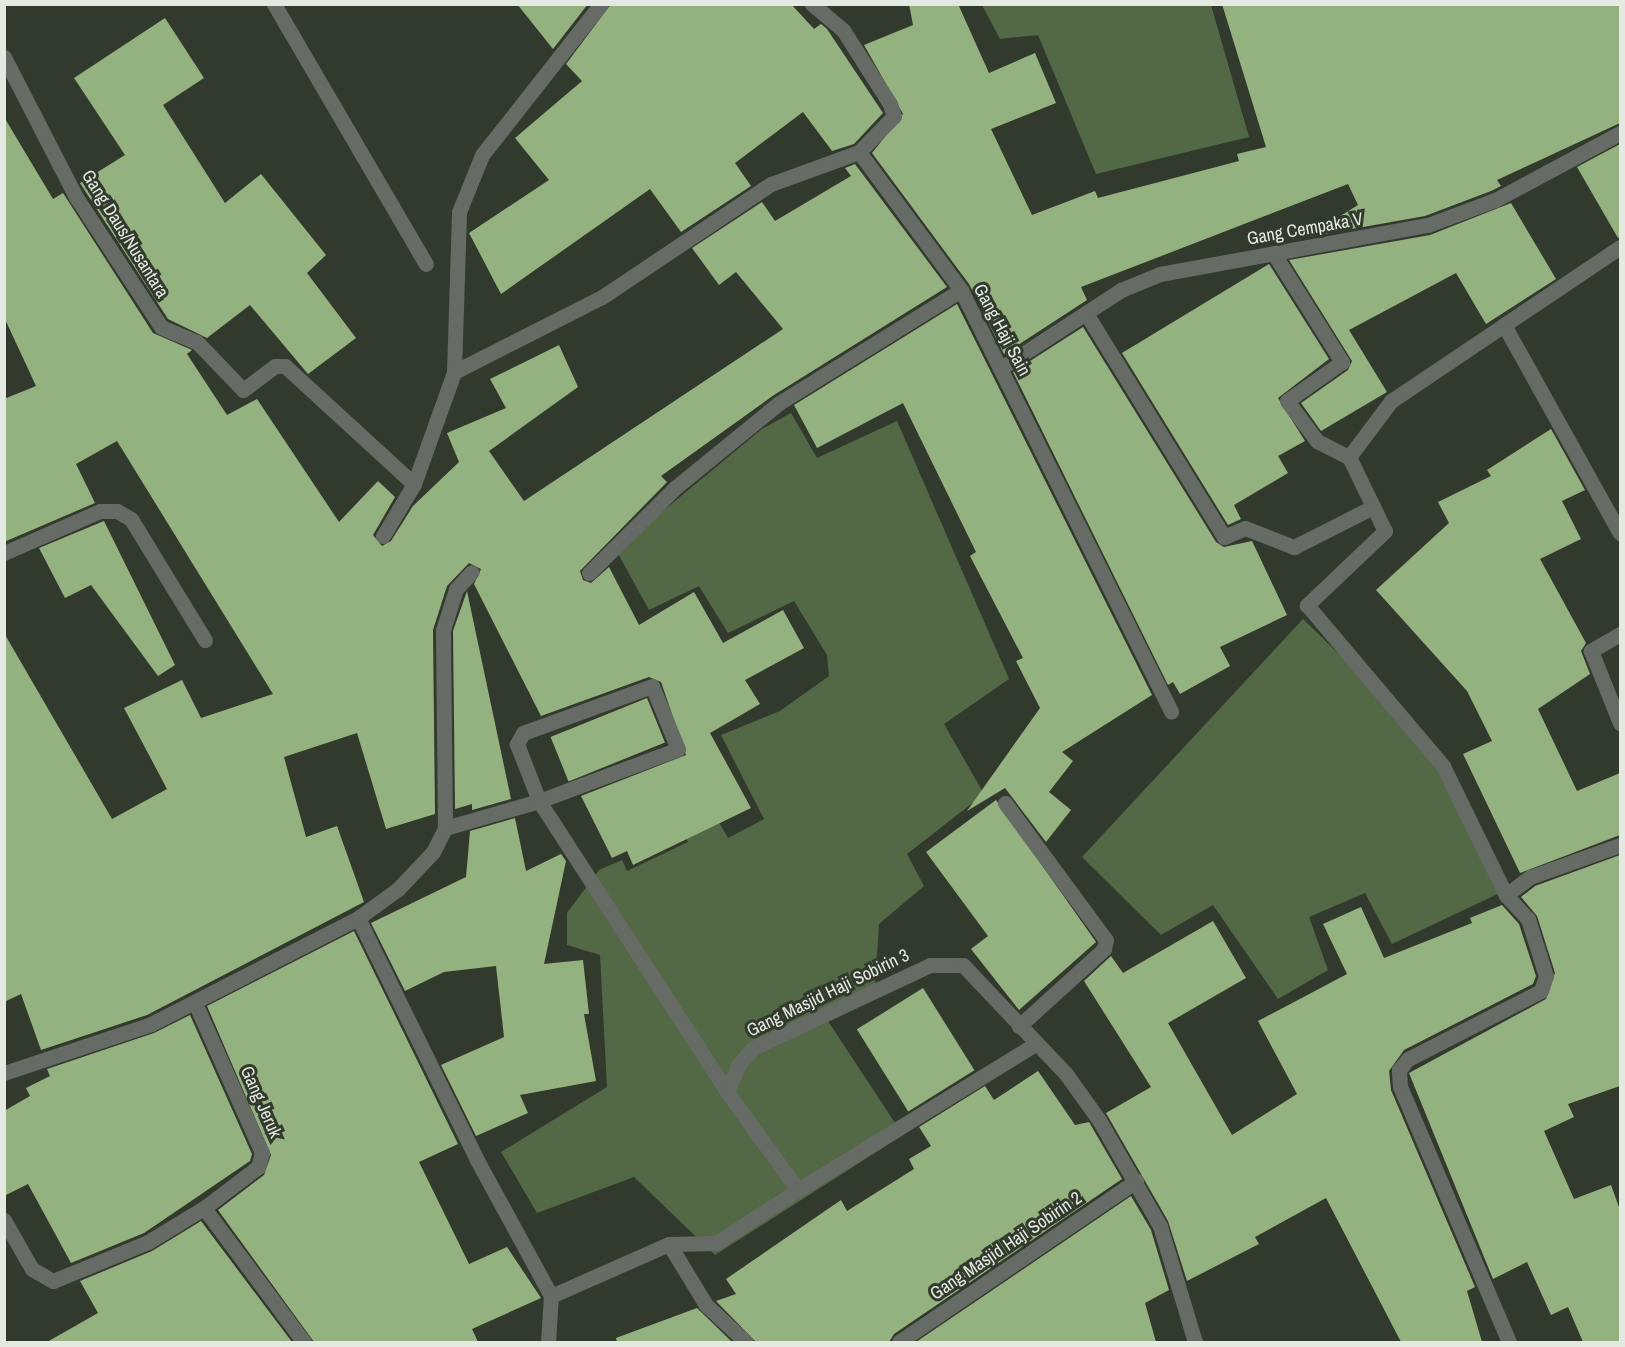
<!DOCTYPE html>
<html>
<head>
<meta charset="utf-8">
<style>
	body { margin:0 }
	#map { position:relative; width:1625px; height:1347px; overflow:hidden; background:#323a2d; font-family:"Archivo Narrow",sans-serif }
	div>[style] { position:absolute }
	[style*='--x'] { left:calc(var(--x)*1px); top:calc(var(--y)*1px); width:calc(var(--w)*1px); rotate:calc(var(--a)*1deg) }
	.green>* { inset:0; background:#536845 }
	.building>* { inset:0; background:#94b280; transform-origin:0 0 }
	.minor>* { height:15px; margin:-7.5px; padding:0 7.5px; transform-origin:7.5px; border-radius:7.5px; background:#676b65 }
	span { translate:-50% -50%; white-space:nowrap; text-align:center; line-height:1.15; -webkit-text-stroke:6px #323a2d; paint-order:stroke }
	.street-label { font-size:18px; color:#e4e9e1 }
	.frame { position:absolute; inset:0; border:6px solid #e4e9e1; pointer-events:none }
</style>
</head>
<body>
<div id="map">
	<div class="green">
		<div style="clip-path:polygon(982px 5px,1211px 5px,1249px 137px,1096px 174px,1038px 35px,1000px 39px)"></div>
		<div style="clip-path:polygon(791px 413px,817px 458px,897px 421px,1009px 679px,944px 724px,984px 794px,907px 854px,924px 886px,879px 924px,875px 986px,822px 1012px,903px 1135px,715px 1255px,634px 1177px,537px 1213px,501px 1152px,607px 1087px,600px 955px,567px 945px,567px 913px,599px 870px,622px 860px,627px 871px,688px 842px,659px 777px,687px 766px,728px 838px,764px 819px,721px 735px,780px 711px,829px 676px,827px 655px,794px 601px,728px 633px,699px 586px,649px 610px,616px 550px,762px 429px)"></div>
		<div style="clip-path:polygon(1303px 619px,1445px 757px,1504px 891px,1392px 944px,1365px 893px,1309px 917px,1328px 970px,1278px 999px,1213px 905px,1161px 935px,1082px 857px)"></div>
	</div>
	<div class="building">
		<div style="clip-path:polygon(517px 4px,588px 4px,553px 49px)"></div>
		<div style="clip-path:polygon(611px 4px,791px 4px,814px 29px,821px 24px,827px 29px,883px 113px,854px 144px,832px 151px,803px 112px,735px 163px,751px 186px,681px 232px,650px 189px,501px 294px,469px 233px,549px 180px,515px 138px,582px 81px,566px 64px)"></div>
		<div style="clip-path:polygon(909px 4px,958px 4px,989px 73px,1035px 53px,1056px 103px,991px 129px,1032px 215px,1095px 191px,1098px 198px,1239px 161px,1237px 154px,1266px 147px,1222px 4px,1620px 4px,1620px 123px,1497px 180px,1501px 186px,1491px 191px,1425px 216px,1307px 237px,1358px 205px,1348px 184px,1081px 287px,1087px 300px,1004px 354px,969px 284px,872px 153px,903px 114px,864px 45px,913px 25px)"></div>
		<div style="clip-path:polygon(165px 18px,204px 78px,163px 105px,225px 203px,261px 174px,326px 255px,307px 273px,356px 338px,308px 374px,250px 305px,207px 338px,168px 319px,80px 183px,125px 155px,74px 78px)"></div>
		<div style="clip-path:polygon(4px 117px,53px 199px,63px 193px,153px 333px,192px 350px,187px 354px,227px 415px,257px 399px,339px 522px,378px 481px,395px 497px,373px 535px,382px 546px,391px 541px,413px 506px,459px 462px,447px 433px,506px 408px,490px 379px,559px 345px,578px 387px,489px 451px,524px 501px,783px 329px,736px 272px,719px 285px,692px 248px,762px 202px,775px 221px,851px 176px,845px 168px,855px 164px,947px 287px,774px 395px,661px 476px,667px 482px,580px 571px,583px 580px,591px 583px,609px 567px,639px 625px,694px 592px,723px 643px,783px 610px,804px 648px,745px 680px,760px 704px,710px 733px,751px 808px,633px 865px,627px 851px,612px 858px,581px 796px,686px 755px,661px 682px,649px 677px,541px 716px,474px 584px,481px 569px,469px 563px,447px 586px,433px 630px,435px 814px,386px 829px,357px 733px,284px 757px,306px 837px,337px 826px,364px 902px,147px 1015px,41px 1050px,21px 994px,4px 1002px,4px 633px,112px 819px,167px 789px,124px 708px,182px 680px,201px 718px,273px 694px,117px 441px,76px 464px,95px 503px,4px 542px,4px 399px,36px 386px,4px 317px)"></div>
		<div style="clip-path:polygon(1620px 144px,1620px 237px,1618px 238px,1577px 167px)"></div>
		<div style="clip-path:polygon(1511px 203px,1556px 279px,1486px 324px,1456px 273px,1349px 330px,1387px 392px,1321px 431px,1301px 403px,1348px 370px,1352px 361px,1289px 260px,1430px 235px)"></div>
		<div style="clip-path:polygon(1269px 264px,1329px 359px,1278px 398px,1305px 441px,1278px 456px,1288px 473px,1234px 505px,1241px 519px,1228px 525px,1122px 353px)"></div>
		<div style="clip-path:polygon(957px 304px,1152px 695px,1062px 752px,1073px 761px,1049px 792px,1071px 810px,1046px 842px,1005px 788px,967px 811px,1040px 708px,1016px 661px,1023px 658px,970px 556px,976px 552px,903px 403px,817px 448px,794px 405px)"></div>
		<div style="clip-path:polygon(1083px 327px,1216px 542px,1224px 547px,1252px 541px,1287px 615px,1220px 647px,1230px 666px,1180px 694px,1173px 682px,1168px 685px,1013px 372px)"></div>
		<div style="clip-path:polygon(1551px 429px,1585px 490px,1562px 501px,1581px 539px,1540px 559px,1586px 643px,1581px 651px,1590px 674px,1538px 709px,1577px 791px,1620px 773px,1620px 835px,1520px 873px,1463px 754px,1492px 741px,1467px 691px,1376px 590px,1449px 523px,1438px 502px,1491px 476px,1487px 470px)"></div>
		<div style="clip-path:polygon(104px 521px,175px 665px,158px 676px,91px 585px,65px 598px,39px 548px)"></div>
		<div style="clip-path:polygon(467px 591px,511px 799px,472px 810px,472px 804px,455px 809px,453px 631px)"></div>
		<div style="left:647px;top:698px;width:48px;height:104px;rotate:68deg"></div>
		<div style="clip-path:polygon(996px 800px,1096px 942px,1019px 1010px,971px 949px,988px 936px,926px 852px)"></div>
		<div style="clip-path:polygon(515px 818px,526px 871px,561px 854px,566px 861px,544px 964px,583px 960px,589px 1014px,584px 1014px,596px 1081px,520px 1095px,528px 1113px,476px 1136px,441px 1065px,504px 1037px,496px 966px,444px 972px,405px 991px,371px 923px,466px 877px,470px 831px)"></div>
		<div style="clip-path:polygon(1620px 855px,1620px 1086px,1568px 1104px,1574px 1117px,1544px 1131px,1574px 1199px,1611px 1185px,1620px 1210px,1620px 1342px,1583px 1342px,1568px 1307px,1551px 1315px,1527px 1262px,1493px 1279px,1409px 1073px,1546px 999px,1555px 973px,1537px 916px,1521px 897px,1535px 886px)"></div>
		<div style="clip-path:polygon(1502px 905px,1519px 924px,1536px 976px,1533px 984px,1404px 1050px,1389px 1071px,1391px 1090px,1475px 1287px,1467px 1291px,1482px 1342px,1401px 1342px,1326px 1198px,1255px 1237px,1259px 1244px,1187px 1281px,1168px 1221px,1106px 1113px,1151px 1087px,1084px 981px,1111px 956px,1123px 973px,1213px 921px,1246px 978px,1168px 1023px,1232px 1135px,1297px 1094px,1258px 1021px,1347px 974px,1323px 924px,1361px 907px,1384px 958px,1472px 923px,1470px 918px)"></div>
		<div style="clip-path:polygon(354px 931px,458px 1144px,419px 1162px,469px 1264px,507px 1247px,541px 1298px,472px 1329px,478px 1342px,314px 1342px,218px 1210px,264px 1175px,271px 1155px,207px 1006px)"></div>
		<div style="left:923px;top:988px;width:97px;height:78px;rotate:58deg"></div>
		<div style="clip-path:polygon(190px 1015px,252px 1154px,250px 1161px,144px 1233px,71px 1263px,28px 1184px,4px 1196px,4px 1111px,30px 1096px,26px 1088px,50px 1076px,47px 1069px,154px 1033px)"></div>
		<div style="clip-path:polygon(1038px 1071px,1075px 1125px,1089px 1122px,1122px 1179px,894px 1334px,889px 1342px,756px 1342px,716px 1301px,736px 1294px,726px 1279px,841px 1200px,847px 1211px,914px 1169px,909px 1159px,931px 1146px,919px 1127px,985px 1086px,994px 1100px)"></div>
		<div style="clip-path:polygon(1131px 1196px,1151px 1230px,1169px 1290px,1145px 1303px,1156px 1342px,916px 1342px)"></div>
		<div style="clip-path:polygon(201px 1221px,292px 1342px,47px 1342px,98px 1313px,80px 1281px,152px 1251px)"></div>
		<div style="clip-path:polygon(697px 1308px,732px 1342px,617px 1342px,616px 1338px)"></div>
	</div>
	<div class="minor">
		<div style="--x:274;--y:4;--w:301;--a:59.7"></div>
		<div style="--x:812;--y:4;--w:40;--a:40"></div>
		<div style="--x:843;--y:30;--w:88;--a:57.6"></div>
		<div style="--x:890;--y:104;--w:13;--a:72"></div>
		<div style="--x:894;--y:116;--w:50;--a:134.2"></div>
		<div style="--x:859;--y:152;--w:172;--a:53.5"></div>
		<div style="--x:961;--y:290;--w:471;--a:63.5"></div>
		<div style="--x:4;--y:57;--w:157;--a:62.8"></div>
		<div style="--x:76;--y:197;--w:155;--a:56.8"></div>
		<div style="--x:161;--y:327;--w:39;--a:23"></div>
		<div style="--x:197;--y:342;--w:66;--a:46.2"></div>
		<div style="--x:243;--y:390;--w:40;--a:-37"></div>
		<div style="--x:275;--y:366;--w:10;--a:0"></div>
		<div style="--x:285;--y:366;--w:175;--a:42.5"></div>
		<div style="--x:1620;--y:247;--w:140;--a:146.1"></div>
		<div style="--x:1504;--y:325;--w:238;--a:60.9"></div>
		<div style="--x:1274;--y:254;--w:128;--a:57.8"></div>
		<div style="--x:1342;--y:362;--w:67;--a:144.7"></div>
		<div style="--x:1287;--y:401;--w:50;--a:53.1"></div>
		<div style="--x:1317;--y:441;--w:36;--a:27"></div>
		<div style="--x:1349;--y:457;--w:82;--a:64.1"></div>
		<div style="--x:1385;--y:531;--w:108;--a:136.5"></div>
		<div style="--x:1307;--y:605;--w:211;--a:49.8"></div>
		<div style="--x:1443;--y:766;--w:144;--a:64"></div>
		<div style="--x:1087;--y:315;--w:261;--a:58.3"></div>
		<div style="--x:1224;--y:537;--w:23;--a:-23"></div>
		<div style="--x:1245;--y:528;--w:53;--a:21.2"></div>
		<div style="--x:1294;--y:547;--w:89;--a:-26.9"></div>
		<div style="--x:1001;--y:368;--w:143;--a:-33"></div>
		<div style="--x:1121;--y:290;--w:42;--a:-22.3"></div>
		<div style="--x:1160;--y:274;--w:272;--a:-10.4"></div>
		<div style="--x:1428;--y:225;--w:72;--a:-20.5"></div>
		<div style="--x:1495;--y:200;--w:142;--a:-28.2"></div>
		<div style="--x:454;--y:372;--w:160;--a:-88.2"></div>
		<div style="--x:459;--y:212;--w:61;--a:-68"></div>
		<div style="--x:482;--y:155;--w:192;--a:-51.8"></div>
		<div style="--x:1349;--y:457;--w:70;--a:-53.1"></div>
		<div style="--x:1391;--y:401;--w:136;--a:-33.9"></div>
		<div style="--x:383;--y:536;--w:61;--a:-59.2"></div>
		<div style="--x:414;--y:484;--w:119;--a:-70.3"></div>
		<div style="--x:454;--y:372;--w:166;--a:-26.9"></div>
		<div style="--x:602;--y:297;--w:203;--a:-33.8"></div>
		<div style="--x:771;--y:184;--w:94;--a:-20"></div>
		<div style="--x:4;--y:553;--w:105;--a:-23.6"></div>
		<div style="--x:100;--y:511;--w:17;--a:0"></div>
		<div style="--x:117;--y:511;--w:16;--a:30"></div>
		<div style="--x:131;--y:519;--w:142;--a:58.6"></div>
		<div style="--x:589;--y:573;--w:122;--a:-44.7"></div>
		<div style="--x:676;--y:487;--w:133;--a:-39.2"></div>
		<div style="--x:779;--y:403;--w:214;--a:-31.8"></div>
		<div style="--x:1620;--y:634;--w:34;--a:150"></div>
		<div style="--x:1591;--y:651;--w:78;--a:68.1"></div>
		<div style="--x:1005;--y:803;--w:170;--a:53.6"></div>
		<div style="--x:1106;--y:940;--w:9;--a:103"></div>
		<div style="--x:1104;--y:949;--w:115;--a:137.8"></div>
		<div style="--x:445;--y:828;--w:98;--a:-16"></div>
		<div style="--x:539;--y:801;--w:148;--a:-20.5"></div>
		<div style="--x:678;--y:749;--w:68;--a:-112.4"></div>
		<div style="--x:652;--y:686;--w:137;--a:160"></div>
		<div style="--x:523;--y:733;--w:13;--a:119"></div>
		<div style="--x:517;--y:744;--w:61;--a:68.9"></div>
		<div style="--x:539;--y:801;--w:346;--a:57.1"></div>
		<div style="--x:358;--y:918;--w:270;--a:63.8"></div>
		<div style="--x:477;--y:1160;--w:155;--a:61.4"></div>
		<div style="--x:551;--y:1296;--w:129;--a:-23.8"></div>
		<div style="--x:669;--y:1244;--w:47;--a:-1.2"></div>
		<div style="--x:716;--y:1243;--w:98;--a:-32.9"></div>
		<div style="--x:798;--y:1190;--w:121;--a:-125.9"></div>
		<div style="--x:727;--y:1092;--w:30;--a:-67"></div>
		<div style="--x:739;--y:1064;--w:21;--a:-49"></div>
		<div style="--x:753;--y:1048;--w:195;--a:-25.1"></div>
		<div style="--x:930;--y:965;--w:33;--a:0"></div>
		<div style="--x:963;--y:965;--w:150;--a:46.6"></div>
		<div style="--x:1066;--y:1074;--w:57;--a:54.3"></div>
		<div style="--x:1099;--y:1120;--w:122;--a:60.1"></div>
		<div style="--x:1160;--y:1226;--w:121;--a:73.2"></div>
		<div style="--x:195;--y:1003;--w:164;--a:65.9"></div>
		<div style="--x:262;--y:1153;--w:15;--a:106"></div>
		<div style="--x:258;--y:1167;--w:68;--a:142.8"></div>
		<div style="--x:204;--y:1208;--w:167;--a:53.3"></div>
		<div style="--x:4;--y:1073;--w:155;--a:-18.4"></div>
		<div style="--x:151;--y:1024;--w:233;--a:-27.1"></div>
		<div style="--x:358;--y:918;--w:49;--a:-35.9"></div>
		<div style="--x:398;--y:889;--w:51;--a:-46.6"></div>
		<div style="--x:433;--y:852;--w:27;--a:-63"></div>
		<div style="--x:445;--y:828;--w:198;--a:-90.6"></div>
		<div style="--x:443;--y:630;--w:43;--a:-72.4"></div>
		<div style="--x:456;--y:589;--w:23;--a:-47"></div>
		<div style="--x:798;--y:1190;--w:278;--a:-31.6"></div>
		<div style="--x:4;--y:1220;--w:56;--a:60.3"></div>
		<div style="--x:32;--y:1269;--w:24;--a:30"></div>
		<div style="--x:53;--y:1281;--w:103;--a:-22.3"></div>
		<div style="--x:148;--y:1242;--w:66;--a:-31.3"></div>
		<div style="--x:669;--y:1244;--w:71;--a:58.8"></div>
		<div style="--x:706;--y:1305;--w:54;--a:42.8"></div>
		<div style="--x:548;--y:1342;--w:46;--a:-86.3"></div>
		<div style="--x:899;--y:1342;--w:287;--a:-34.2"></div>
		<div style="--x:1509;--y:1342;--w:278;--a:-113.1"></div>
		<div style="--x:1400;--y:1086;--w:16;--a:-94"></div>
		<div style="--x:1399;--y:1070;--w:14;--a:-51"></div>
		<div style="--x:1408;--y:1059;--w:149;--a:-27.1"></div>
		<div style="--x:1541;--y:991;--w:16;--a:-72"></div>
		<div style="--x:1546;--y:976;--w:60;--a:-107.5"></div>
		<div style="--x:1528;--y:919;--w:33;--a:-133"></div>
		<div style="--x:1506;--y:895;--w:30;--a:-37"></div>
		<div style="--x:1530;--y:877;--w:96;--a:-19.6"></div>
	</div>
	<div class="street-label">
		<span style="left:1305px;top:229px;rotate:-10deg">Gang Cempaka V</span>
		<span style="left:125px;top:234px;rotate:58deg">Gang Daus/Nusantara</span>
		<span style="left:1002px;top:330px;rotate:62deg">Gang Haji Sain</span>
		<span style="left:828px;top:993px;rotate:-26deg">Gang Masjid Haji Sobirin 3</span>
		<span style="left:261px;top:1102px;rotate:66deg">Gang Jeruk</span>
		<span style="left:1006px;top:1246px;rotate:-34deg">Gang Masjid Haji Sobirin 2</span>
	</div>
	<div class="frame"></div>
</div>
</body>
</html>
